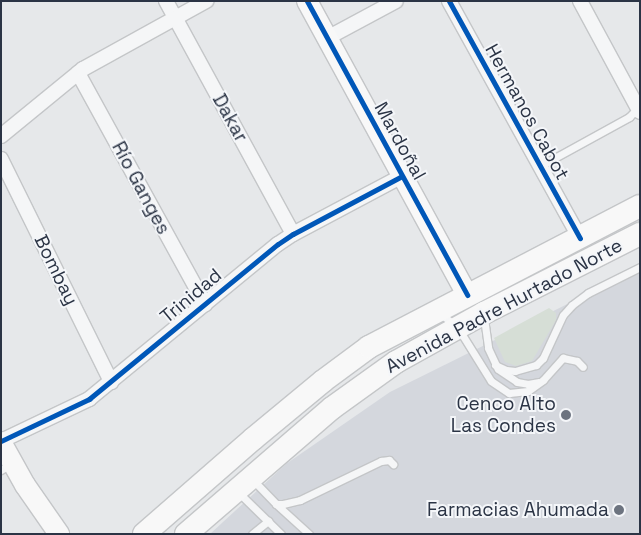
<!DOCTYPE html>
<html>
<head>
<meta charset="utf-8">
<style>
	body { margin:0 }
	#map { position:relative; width:641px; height:535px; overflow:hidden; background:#e6e8ea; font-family:"Space Grotesk",sans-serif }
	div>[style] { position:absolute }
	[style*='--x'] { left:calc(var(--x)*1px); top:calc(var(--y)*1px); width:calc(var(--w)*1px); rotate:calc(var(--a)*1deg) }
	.built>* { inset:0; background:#d4d7dd }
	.green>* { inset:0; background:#d6ded6 }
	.roads { filter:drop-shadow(1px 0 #c4c6c8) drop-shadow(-1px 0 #c4c6c8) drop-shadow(0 1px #c4c6c8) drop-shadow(0 -1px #c4c6c8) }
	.lane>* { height:7px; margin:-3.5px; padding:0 3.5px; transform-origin:3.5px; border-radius:3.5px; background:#f5f6f7 }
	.street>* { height:14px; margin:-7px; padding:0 7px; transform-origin:7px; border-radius:7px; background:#f5f6f7 }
	.secondary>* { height:20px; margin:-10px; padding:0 10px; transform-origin:10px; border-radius:10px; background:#f8f8f8 }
	.primary>* { height:22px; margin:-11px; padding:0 11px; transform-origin:11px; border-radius:11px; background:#f8f8f8 }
	.cycleway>* { height:5px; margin:-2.5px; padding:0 2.5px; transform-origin:2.5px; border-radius:2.5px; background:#0057b8 }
	.dots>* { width:14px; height:14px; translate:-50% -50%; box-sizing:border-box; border:2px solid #f4f6f9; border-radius:50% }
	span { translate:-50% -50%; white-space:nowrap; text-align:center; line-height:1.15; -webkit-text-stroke:4px #f4f6f9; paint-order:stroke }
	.street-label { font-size:19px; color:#2b3445 }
	.poi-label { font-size:19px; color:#2b3445 }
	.right { translate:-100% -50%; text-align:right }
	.frame { position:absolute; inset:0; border:2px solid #2b3445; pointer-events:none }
</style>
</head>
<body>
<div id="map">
	<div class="built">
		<div style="clip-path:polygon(640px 268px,640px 534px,210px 534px,286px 464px,390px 392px)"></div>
	</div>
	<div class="green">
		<div style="clip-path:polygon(549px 308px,556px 313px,556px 320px,532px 361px,516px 366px,505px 362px,494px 338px)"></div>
	</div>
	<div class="roads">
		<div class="lane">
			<div style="--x:540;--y:166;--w:102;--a:-28.8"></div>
			<div style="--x:629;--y:117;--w:13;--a:-45"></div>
			<div style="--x:441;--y:314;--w:22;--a:39"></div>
			<div style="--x:458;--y:328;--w:62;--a:58.1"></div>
			<div style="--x:491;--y:381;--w:22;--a:34"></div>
			<div style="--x:509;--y:393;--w:19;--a:-6"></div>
			<div style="--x:528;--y:391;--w:19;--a:-36"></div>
			<div style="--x:543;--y:380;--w:30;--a:-48"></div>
			<div style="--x:563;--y:358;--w:14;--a:12"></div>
			<div style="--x:577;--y:361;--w:8;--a:45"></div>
			<div style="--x:484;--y:318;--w:30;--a:82"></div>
			<div style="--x:488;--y:348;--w:23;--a:65"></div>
			<div style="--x:498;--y:369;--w:23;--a:34"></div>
			<div style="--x:517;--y:382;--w:11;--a:10"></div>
			<div style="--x:528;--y:384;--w:10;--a:-11"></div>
			<div style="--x:495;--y:365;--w:12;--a:24"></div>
			<div style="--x:506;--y:370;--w:9;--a:6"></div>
			<div style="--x:515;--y:371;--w:22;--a:-16"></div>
			<div style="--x:536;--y:365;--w:10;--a:-45"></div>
			<div style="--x:543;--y:358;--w:47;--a:-65.1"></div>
			<div style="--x:563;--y:315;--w:13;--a:-48"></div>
			<div style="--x:572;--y:305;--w:20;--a:-37"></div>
			<div style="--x:588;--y:293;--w:58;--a:-26.6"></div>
			<div style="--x:1;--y:470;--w:13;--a:-32"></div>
			<div style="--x:253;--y:480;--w:33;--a:46"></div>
			<div style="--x:276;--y:504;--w:7;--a:0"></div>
			<div style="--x:283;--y:504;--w:17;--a:-13"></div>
			<div style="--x:300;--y:500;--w:90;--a:-25.7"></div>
			<div style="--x:381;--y:461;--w:8;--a:-7"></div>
			<div style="--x:389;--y:460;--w:6;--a:45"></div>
			<div style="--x:238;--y:492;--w:60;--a:44.3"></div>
			<div style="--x:276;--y:504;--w:45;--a:42.3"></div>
			<div style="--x:252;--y:534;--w:21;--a:-39"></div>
		</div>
		<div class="street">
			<div style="--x:166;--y:1;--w:265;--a:61.4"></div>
			<div style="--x:449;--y:1;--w:271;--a:61.1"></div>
			<div style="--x:580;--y:1;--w:126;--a:61.6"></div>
			<div style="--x:327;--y:38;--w:78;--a:-28.2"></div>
			<div style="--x:78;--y:73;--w:264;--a:61.2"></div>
			<div style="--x:1;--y:136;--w:106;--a:-39.3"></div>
			<div style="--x:83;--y:69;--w:141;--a:-28.9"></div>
			<div style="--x:1;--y:159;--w:249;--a:63.7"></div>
			<div style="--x:1;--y:441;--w:98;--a:-25.5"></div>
			<div style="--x:89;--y:399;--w:244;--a:-39.4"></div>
			<div style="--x:278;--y:244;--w:18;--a:-34"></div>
			<div style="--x:293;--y:234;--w:123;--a:-28"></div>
		</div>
		<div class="secondary">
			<div style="--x:307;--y:1;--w:335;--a:61.4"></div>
			<div style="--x:1;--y:442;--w:49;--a:60.8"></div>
			<div style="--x:25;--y:485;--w:60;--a:55.2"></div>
		</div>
		<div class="primary">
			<div style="--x:144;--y:534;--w:145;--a:-41.1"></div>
			<div style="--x:253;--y:439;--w:91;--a:-39.6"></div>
			<div style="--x:323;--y:381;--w:57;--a:-36.5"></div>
			<div style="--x:369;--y:347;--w:305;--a:-27.5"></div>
			<div style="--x:186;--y:534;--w:193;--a:-40.8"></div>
			<div style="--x:332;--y:408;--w:79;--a:-35.7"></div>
			<div style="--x:396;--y:362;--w:101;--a:-29.1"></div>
			<div style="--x:484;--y:313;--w:175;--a:-26.9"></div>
		</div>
	</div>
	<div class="cycleway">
		<div style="--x:307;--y:1;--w:335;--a:61.4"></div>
		<div style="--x:449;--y:1;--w:271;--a:61.1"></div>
		<div style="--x:1;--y:441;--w:98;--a:-25.5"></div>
		<div style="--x:89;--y:399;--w:244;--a:-39.4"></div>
		<div style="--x:278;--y:244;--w:18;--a:-34"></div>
		<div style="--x:293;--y:234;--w:123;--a:-28"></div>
	</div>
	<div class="dots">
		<div style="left:566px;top:415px;background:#6c737f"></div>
		<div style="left:619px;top:510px;background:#6c737f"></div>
	</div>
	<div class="street-label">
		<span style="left:527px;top:112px;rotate:61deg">Hermanos Cabot</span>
		<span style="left:230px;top:118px;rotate:61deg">Dakar</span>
		<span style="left:400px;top:141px;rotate:61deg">Mardoñal</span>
		<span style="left:141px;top:188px;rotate:62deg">Río Ganges</span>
		<span style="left:56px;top:270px;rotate:64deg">Bombay</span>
		<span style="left:191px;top:296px;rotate:-40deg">Trinidad</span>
		<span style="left:504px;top:306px;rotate:-28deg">Avenida Padre Hurtado Norte</span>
	</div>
	<div class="poi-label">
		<span class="right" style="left:556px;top:415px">Cenco Alto<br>Las Condes</span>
		<span class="right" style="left:609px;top:510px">Farmacias Ahumada</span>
	</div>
	<div class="frame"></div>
</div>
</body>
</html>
